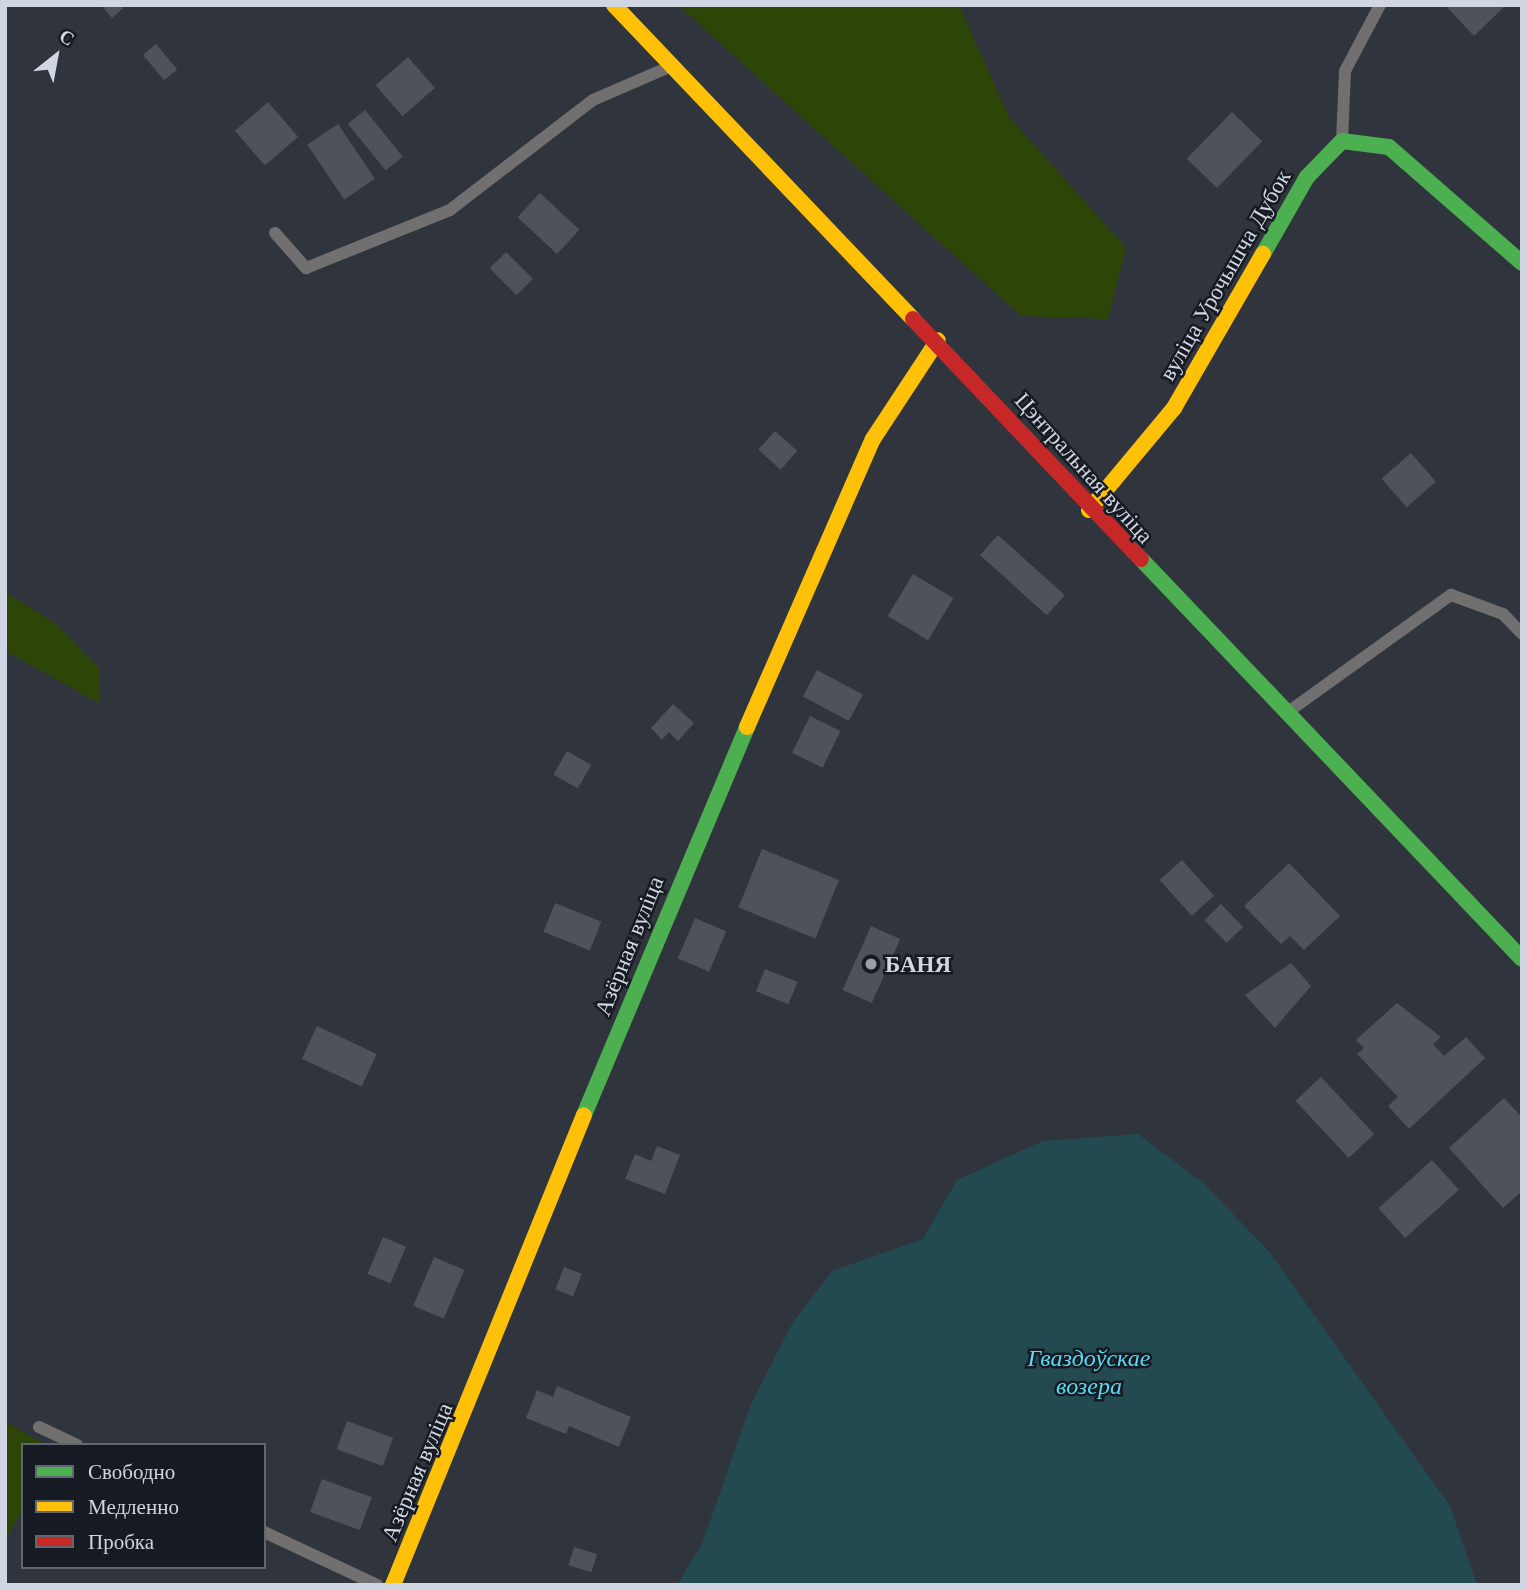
<!DOCTYPE html>
<html>
<head>
<meta charset="utf-8">
<style>
	body { margin:0 }
	#map { position:relative; width:1527px; height:1590px; overflow:hidden; background:#30343d; font-family:"Libre Baskerville",serif }
	div>[style] { position:absolute }
	[style*='--x'] { left:calc(var(--x)*1px); top:calc(var(--y)*1px); width:calc(var(--w)*1px); rotate:calc(var(--a)*1deg) }
	.green>* { inset:0; background:#2e4508 }
	.water>* { inset:0; background:#234a51 }
	.building>* { inset:0; background:#4e525a; transform-origin:0 0 }
	.lane>* { height:12px; margin:-6px; padding:0 6px; transform-origin:6px; border-radius:6px; background:#716f70 }
	.fast>* { height:16px; margin:-8px; padding:0 8px; transform-origin:8px; border-radius:8px; background:#4caf50 }
	.slow>* { height:16px; margin:-8px; padding:0 8px; transform-origin:8px; border-radius:8px; background:#ffc107 }
	.jam>* { height:16px; margin:-8px; padding:0 8px; transform-origin:8px; border-radius:8px; background:#c62828 }
	.dots>* { width:19px; height:19px; translate:-50% -50%; box-sizing:border-box; border:4px solid #161a22; border-radius:50% }
	span { translate:-50% -50%; white-space:nowrap; text-align:center; line-height:1.15; -webkit-text-stroke:5px #161a22; paint-order:stroke }
	.street-label { font-size:23px; color:#d1d7e2 }
	.poi-label { font-size:23px; color:#d1d7e2; font-weight:700 }
	.left { translate:0 -50%; text-align:left }
	.water-label { font-size:24px; color:#55ddf4; font-style:italic }
	.frame { position:absolute; inset:0; border:7px solid #d1d7e2; pointer-events:none }
	.legend { position:absolute; left:21px; top:1443px; width:245px; height:126px; box-sizing:border-box; background:#161a22; border:2px solid #61666f; margin:0; padding:9px 12px; list-style:none; font-size:21px; color:#d1d7e2 }
	.legend li { display:flex; align-items:center; gap:14px; height:35px }
	.legend b { width:35px; border:2px solid #61666f }
	.north { position:absolute; left:21px; top:21px; width:70px; height:70px; -webkit-text-stroke:5px #161a22; paint-order:stroke; rotate:31deg; font-size:19px; font-weight:700; line-height:28px; text-align:center; color:#d1d7e2 }
	.north::after { content:''; display:block; margin:auto; width:24px; height:32px; background:#d1d7e2; clip-path:polygon(50% 0,100% 100%,50% 72%,0 100%) }
</style>
</head>
<body>
<div id="map">
	<div class="green">
		<div style="clip-path:polygon(678px 5px,959px 5px,1009px 117px,1126px 248px,1108px 319px,1021px 316px)"></div>
		<div style="clip-path:polygon(5px 592px,56px 624px,100px 669px,99px 703px,5px 651px)"></div>
		<div style="clip-path:polygon(5px 1422px,46px 1445px,23px 1445px,23px 1509px,5px 1541px)"></div>
	</div>
	<div class="water">
		<div style="clip-path:polygon(1138px 1134px,1202px 1182px,1268px 1250px,1450px 1506px,1477px 1585px,677px 1585px,702px 1544px,751px 1404px,793px 1322px,832px 1271px,923px 1239px,957px 1180px,1043px 1141px)"></div>
	</div>
	<div class="building">
		<div style="clip-path:polygon(101px 5px,121px 5px,123px 8px,112px 18px)"></div>
		<div style="clip-path:polygon(1445px 5px,1506px 5px,1474px 36px)"></div>
		<div style="left:156px;top:44px;width:33px;height:17px;rotate:50deg"></div>
		<div style="left:408px;top:57px;width:41px;height:43px;rotate:49deg"></div>
		<div style="left:268px;top:102px;width:46px;height:44px;rotate:49deg"></div>
		<div style="left:365px;top:110px;width:60px;height:22px;rotate:51deg"></div>
		<div style="left:1232px;top:112px;width:42px;height:65px;rotate:44deg"></div>
		<div style="left:338px;top:124px;width:66px;height:37px;rotate:56deg"></div>
		<div style="left:540px;top:193px;width:54px;height:33px;rotate:43deg"></div>
		<div style="left:506px;top:252px;width:38px;height:23px;rotate:45deg"></div>
		<div style="left:775px;top:431px;width:30px;height:25px;rotate:42deg"></div>
		<div style="left:1411px;top:453px;width:38px;height:39px;rotate:49deg"></div>
		<div style="left:998px;top:535px;width:90px;height:27px;rotate:42deg"></div>
		<div style="left:913px;top:574px;width:47px;height:49px;rotate:31deg"></div>
		<div style="left:817px;top:670px;width:52px;height:30px;rotate:28deg"></div>
		<div style="clip-path:polygon(673px 704px,694px 723px,678px 741px,669px 732px,662px 740px,651px 728px)"></div>
		<div style="left:810px;top:716px;width:34px;height:41px;rotate:26deg"></div>
		<div style="left:567px;top:751px;width:28px;height:27px;rotate:30deg"></div>
		<div style="left:762px;top:849px;width:83px;height:63px;rotate:22deg"></div>
		<div style="left:1182px;top:860px;width:48px;height:30px;rotate:48deg"></div>
		<div style="clip-path:polygon(1289px 863px,1340px 916px,1304px 950px,1290px 936px,1281px 944px,1244px 906px)"></div>
		<div style="left:555px;top:903px;width:50px;height:31px;rotate:22deg"></div>
		<div style="left:1221px;top:904px;width:32px;height:23px;rotate:46deg"></div>
		<div style="left:695px;top:918px;width:34px;height:44px;rotate:23deg"></div>
		<div style="left:871px;top:926px;width:32px;height:70px;rotate:24deg"></div>
		<div style="clip-path:polygon(1291px 963px,1311px 986px,1275px 1028px,1245px 995px)"></div>
		<div style="left:765px;top:969px;width:35px;height:24px;rotate:22deg"></div>
		<div style="clip-path:polygon(1397px 1003px,1441px 1037px,1433px 1044px,1444px 1056px,1466px 1037px,1485px 1058px,1409px 1129px,1388px 1106px,1398px 1097px,1357px 1054px,1364px 1048px,1356px 1040px)"></div>
		<div style="left:317px;top:1026px;width:66px;height:36px;rotate:25deg"></div>
		<div style="left:1321px;top:1077px;width:78px;height:35px;rotate:47deg"></div>
		<div style="clip-path:polygon(1504px 1098px,1522px 1117px,1522px 1191px,1503px 1208px,1449px 1148px)"></div>
		<div style="clip-path:polygon(657px 1146px,680px 1155px,665px 1194px,625px 1179px,635px 1154px,651px 1161px)"></div>
		<div style="left:1432px;top:1160px;width:40px;height:72px;rotate:48deg"></div>
		<div style="left:383px;top:1237px;width:25px;height:40px;rotate:23deg"></div>
		<div style="left:434px;top:1257px;width:33px;height:53px;rotate:23deg"></div>
		<div style="left:564px;top:1267px;width:19px;height:24px;rotate:21deg"></div>
		<div style="clip-path:polygon(557px 1386px,631px 1417px,619px 1447px,569px 1426px,566px 1434px,526px 1418px,537px 1390px,553px 1397px)"></div>
		<div style="left:347px;top:1421px;width:49px;height:30px;rotate:20deg"></div>
		<div style="left:322px;top:1479px;width:53px;height:35px;rotate:20deg"></div>
		<div style="left:574px;top:1547px;width:24px;height:19px;rotate:17deg"></div>
	</div>
	<div class="lane">
		<div style="--x:1342;--y:141;--w:70;--a:-87.5"></div>
		<div style="--x:1345;--y:71;--w:75;--a:-62.1"></div>
		<div style="--x:275;--y:233;--w:47;--a:48.5"></div>
		<div style="--x:306;--y:268;--w:155;--a:-21.9"></div>
		<div style="--x:450;--y:210;--w:180;--a:-37.6"></div>
		<div style="--x:593;--y:100;--w:83;--a:-23.5"></div>
		<div style="--x:1288;--y:712;--w:201;--a:-35.7"></div>
		<div style="--x:1451;--y:595;--w:55;--a:20.1"></div>
		<div style="--x:1503;--y:614;--w:28;--a:46"></div>
		<div style="--x:39;--y:1427;--w:42;--a:25.3"></div>
		<div style="--x:264;--y:1532;--w:125;--a:25.1"></div>
	</div>
	<div class="fast">
		<div style="--x:1263;--y:254;--w:89;--a:-60.3"></div>
		<div style="--x:1307;--y:177;--w:50;--a:-45.8"></div>
		<div style="--x:1342;--y:141;--w:47;--a:7.3"></div>
		<div style="--x:1389;--y:147;--w:176;--a:41.1"></div>
		<div style="--x:1141;--y:559;--w:552;--a:46.39"></div>
		<div style="--x:584;--y:1115;--w:421;--a:-67.2"></div>
	</div>
	<div class="slow">
		<div style="--x:614;--y:5;--w:434;--a:46.4"></div>
		<div style="--x:1089;--y:510;--w:133;--a:-50.2"></div>
		<div style="--x:1174;--y:408;--w:178;--a:-60"></div>
		<div style="--x:747;--y:727;--w:314;--a:-66.4"></div>
		<div style="--x:873;--y:439;--w:118;--a:-56.7"></div>
		<div style="--x:393;--y:1585;--w:507;--a:-67.88"></div>
	</div>
	<div class="jam">
		<div style="--x:913;--y:319;--w:331;--a:46.5"></div>
	</div>
	<div class="dots">
		<div style="left:871px;top:964px;background:#999ea8"></div>
	</div>
	<div class="street-label">
		<span style="left:1225px;top:275px;rotate:-60deg">вуліца Урочышча Дубок</span>
		<span style="left:1084px;top:468px;rotate:48deg">Цэнтральная вуліца</span>
		<span style="left:629px;top:946px;rotate:-68deg">Азёрная вуліца</span>
		<span style="left:417px;top:1472px;rotate:-67deg">Азёрная вуліца</span>
	</div>
	<div class="poi-label">
		<span class="left" style="left:885px;top:964px">БАНЯ</span>
	</div>
	<div class="water-label">
		<span style="left:1089px;top:1372px">Гваздоўскае<br>возера</span>
	</div>
	<div class="frame"></div>
	<ul class="legend">
	<li><b style="height:9px;background:#4caf50"></b>Свободно</li>
	<li><b style="height:9px;background:#ffc107"></b>Медленно</li>
	<li><b style="height:9px;background:#c62828"></b>Пробка</li>
	</ul>
	<div class="north">С</div>
</div>
</body>
</html>
